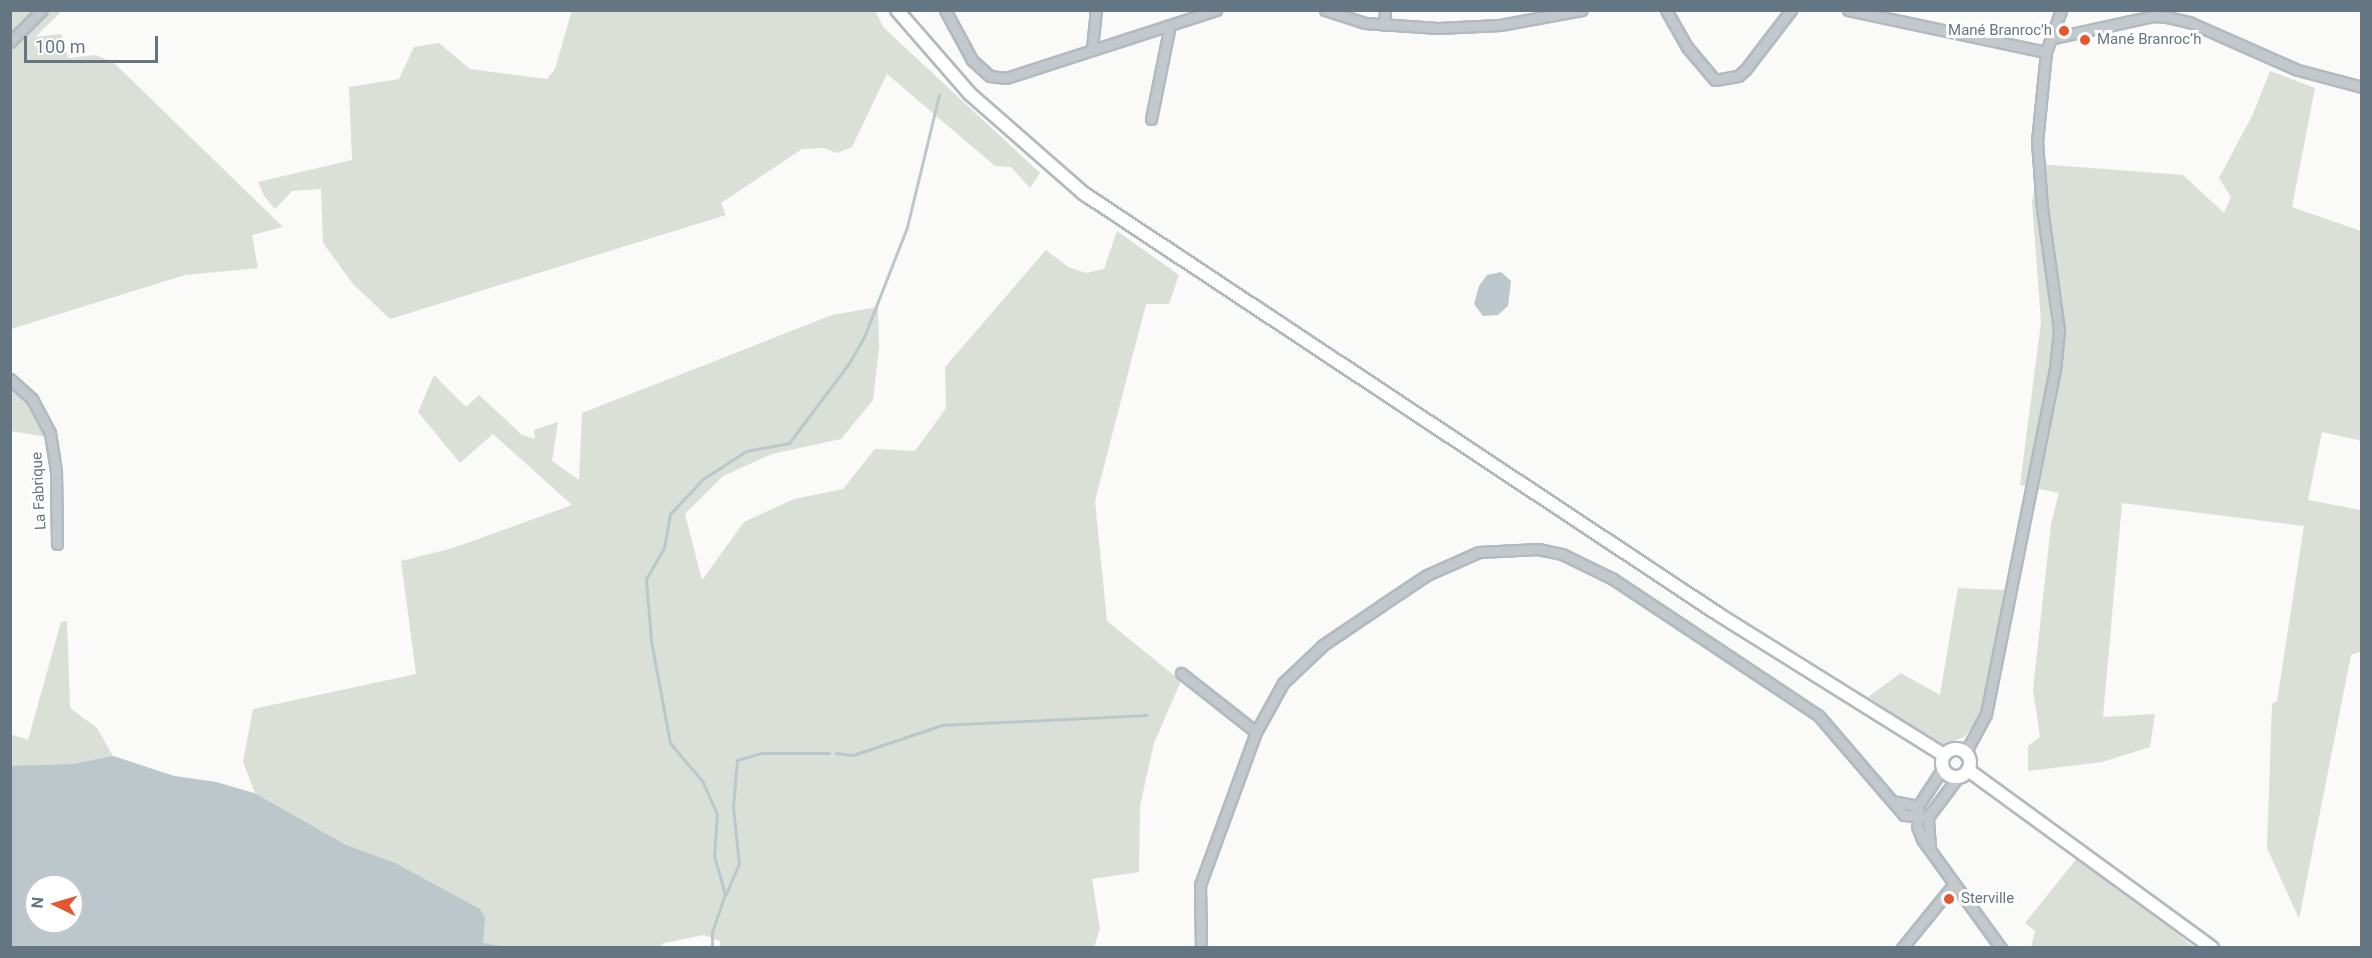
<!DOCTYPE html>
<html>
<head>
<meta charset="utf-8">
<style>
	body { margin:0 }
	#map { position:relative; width:2372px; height:958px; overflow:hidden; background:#fafaf8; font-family:Roboto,sans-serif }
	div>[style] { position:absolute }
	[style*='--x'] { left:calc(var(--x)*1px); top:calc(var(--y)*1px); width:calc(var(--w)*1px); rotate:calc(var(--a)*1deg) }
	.green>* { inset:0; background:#dadfd7 }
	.water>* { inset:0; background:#bbc7cb }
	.stream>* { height:3px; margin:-1.5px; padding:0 1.5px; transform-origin:1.5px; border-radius:1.5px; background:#bbc7cb }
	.roads { filter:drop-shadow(2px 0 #b3babf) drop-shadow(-2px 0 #b3babf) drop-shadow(0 2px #b3babf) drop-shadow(0 -2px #b3babf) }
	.street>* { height:9px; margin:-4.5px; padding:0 4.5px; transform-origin:4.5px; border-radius:4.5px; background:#c3c8cc }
	.secondary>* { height:12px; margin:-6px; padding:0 6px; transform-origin:6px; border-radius:6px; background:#fff }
	.secondary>.ring { margin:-6px; padding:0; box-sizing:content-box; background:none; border:12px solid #fff; border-radius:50% }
	.dots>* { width:16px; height:16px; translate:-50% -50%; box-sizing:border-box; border:3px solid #fff; border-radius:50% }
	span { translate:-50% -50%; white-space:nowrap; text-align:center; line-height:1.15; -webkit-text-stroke:6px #fff; paint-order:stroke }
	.poi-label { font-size:15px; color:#657683 }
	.right { translate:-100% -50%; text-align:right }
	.left { translate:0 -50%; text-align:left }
	.street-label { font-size:15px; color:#657683 }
	.frame { position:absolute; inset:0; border:12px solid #657683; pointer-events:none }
	.north { position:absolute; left:24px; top:874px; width:60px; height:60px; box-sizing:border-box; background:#fff; border:2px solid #c1c8cd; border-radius:50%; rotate:275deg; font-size:16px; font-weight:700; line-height:24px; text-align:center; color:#657683 }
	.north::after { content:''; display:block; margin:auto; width:21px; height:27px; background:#e4572e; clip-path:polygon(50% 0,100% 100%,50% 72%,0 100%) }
	.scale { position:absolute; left:24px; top:36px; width:134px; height:27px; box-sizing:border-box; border:3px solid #657683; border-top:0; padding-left:8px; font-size:18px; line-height:21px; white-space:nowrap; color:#657683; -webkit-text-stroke:4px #fff; paint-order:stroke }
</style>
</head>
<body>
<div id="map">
	<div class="green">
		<div style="clip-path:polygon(572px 10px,875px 11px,884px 28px,1040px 173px,1030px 188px,1011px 167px,995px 166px,887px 74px,852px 147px,837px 153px,824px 148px,802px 149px,721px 203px,726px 215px,390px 319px,353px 284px,323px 243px,321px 189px,292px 191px,275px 209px,264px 196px,258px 182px,352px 160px,349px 87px,399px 79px,414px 47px,439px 43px,470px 69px,547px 79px,555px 69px)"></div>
		<div style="clip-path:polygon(11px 11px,62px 11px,35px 37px,61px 34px,68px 58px,95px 55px,113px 62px,283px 227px,252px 235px,258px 268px,185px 275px,11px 329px)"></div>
		<div style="clip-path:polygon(2270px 71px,2315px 88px,2292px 207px,2361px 231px,2362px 441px,2322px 432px,2308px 500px,2361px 510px,2362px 651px,2351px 655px,2299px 919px,2267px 848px,2272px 704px,2277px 701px,2304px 526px,2122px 503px,2103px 717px,2155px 714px,2150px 747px,2102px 762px,2028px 771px,2028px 746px,2040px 737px,2033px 690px,2051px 524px,2059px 493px,2020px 485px,2041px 322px,2032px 202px,2039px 164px,2183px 175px,2224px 213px,2231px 197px,2219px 178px,2253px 114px)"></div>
		<div style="clip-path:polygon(evenodd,1117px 231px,1179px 275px,1169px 304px,1146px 304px,1095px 501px,1107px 621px,1181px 681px,1154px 743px,1140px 806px,1139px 872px,1092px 879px,1100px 929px,1094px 947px,720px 948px,720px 941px,704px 935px,664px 943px,659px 948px,11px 947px,10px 734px,28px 740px,61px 622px,67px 621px,70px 708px,97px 728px,113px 756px,174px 776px,216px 782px,255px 793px,243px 762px,253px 709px,416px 674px,401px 561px,453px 548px,572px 505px,493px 434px,460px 463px,418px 412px,434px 375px,466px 407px,479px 395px,522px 435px,535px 439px,534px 430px,558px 422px,552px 461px,579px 480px,582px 413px,832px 315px,878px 307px,879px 348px,873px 400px,841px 439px,772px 454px,723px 476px,685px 514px,702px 580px,744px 522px,794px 499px,843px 489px,875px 449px,915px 451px,946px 408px,945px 367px,1046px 250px,1068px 267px,1086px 273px,1104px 269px,1117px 231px,36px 886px,72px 886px,72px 922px,36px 922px,36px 886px)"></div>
		<div style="clip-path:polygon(10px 379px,32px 399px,47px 437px,11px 431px)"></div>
		<div style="clip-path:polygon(1958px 588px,2004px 590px,1983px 713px,1964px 737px,1942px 746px,1868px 697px,1901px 673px,1940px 695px)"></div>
		<div style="clip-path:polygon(2078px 857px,2170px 928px,2194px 947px,2031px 947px,2035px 931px,2025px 923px)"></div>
	</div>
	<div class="water">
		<div style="clip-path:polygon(1501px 272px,1511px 281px,1508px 306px,1498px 315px,1483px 316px,1474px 304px,1479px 286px,1487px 275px)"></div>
		<div style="clip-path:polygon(evenodd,113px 756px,174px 776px,216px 782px,256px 794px,346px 845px,395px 863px,480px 909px,485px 918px,483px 943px,507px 947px,11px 947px,11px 766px,74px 764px,113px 756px,36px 886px,72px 886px,72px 922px,36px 922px,36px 886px)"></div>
	</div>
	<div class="stream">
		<div style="--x:836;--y:753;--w:17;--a:7"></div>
		<div style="--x:853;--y:755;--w:94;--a:-18.6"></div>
		<div style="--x:942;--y:725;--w:205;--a:-2.8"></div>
		<div style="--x:726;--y:894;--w:33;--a:-67"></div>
		<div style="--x:739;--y:864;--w:57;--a:-96"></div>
		<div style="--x:733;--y:807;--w:47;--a:-85.1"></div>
		<div style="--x:737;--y:760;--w:26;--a:-16"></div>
		<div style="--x:762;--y:753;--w:67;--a:0"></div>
		<div style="--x:712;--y:948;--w:16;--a:-90"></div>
		<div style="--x:712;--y:932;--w:40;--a:-71.1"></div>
		<div style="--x:725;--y:894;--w:40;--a:-106"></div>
		<div style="--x:714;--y:856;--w:42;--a:-85.9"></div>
		<div style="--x:717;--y:814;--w:35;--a:-114"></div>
		<div style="--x:703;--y:782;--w:51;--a:-130.2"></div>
		<div style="--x:670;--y:743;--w:105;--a:-100.5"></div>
		<div style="--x:651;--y:640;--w:61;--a:-94.7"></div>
		<div style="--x:646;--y:579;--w:36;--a:-60"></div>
		<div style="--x:664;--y:548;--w:35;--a:-80"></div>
		<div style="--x:670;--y:514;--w:48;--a:-46.7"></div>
		<div style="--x:703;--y:479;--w:51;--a:-33.1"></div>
		<div style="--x:746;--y:451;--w:44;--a:-10.5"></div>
		<div style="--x:789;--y:443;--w:100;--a:-53.1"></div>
		<div style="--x:849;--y:363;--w:30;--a:-60"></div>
		<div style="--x:864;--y:337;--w:118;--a:-68.6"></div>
		<div style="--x:907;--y:227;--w:136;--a:-76.4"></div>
	</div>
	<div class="roads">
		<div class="street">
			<div style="--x:945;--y:10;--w:57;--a:61.6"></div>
			<div style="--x:972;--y:60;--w:24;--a:42"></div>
			<div style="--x:990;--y:76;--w:16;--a:7"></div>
			<div style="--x:1006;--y:78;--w:221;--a:-17.9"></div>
			<div style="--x:1325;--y:10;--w:42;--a:18"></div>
			<div style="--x:1365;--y:23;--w:73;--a:3.9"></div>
			<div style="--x:1438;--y:28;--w:62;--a:-2.8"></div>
			<div style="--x:1500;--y:25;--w:83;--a:-10.4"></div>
			<div style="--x:1666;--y:10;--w:43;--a:60.4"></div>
			<div style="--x:1687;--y:47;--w:43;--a:49.7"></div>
			<div style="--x:1715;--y:80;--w:23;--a:-10"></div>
			<div style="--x:1738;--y:76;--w:9;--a:-41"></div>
			<div style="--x:1745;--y:70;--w:76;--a:-52.5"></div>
			<div style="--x:1848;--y:10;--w:202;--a:12"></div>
			<div style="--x:1384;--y:25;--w:15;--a:-86"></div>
			<div style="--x:2053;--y:38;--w:102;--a:-12.4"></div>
			<div style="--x:2153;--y:16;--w:14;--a:4"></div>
			<div style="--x:2167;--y:17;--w:23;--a:13"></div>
			<div style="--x:2189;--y:22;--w:119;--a:23.8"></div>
			<div style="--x:2298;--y:70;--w:66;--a:14.9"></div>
			<div style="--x:10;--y:42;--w:45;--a:-45"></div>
			<div style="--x:1092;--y:48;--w:38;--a:-84"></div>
			<div style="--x:1151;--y:119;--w:96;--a:-78.6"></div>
			<div style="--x:10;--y:379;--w:30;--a:42"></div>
			<div style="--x:32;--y:399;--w:38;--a:62"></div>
			<div style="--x:50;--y:433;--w:38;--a:81"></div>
			<div style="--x:56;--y:471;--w:73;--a:89.2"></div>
			<div style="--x:1181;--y:673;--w:95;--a:38.2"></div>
			<div style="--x:1965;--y:753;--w:44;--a:-61.7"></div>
			<div style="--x:1986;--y:714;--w:351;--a:-78.7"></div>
			<div style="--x:2055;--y:370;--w:40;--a:-84.3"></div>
			<div style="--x:2059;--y:330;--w:123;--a:-97.9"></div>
			<div style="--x:2042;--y:208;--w:66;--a:-94.3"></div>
			<div style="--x:2037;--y:142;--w:90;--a:-84.3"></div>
			<div style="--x:2046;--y:52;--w:45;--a:-70.3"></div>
			<div style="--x:1943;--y:768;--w:45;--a:123.3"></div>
			<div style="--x:1918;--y:806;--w:20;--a:93"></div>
			<div style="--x:1917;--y:826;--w:14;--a:69"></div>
			<div style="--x:1922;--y:839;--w:135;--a:54.1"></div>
			<div style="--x:1892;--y:801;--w:26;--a:11"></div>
			<div style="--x:1930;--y:848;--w:31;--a:-94"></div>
			<div style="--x:1928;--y:817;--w:50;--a:-53.1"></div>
			<div style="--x:1201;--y:948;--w:63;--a:-90.9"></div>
			<div style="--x:1200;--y:885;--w:163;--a:-69.9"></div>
			<div style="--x:1256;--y:732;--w:56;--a:-61.1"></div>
			<div style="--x:1283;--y:683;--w:55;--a:-43.5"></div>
			<div style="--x:1323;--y:645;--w:71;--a:-34.1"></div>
			<div style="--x:1382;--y:605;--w:54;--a:-33.7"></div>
			<div style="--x:1427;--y:575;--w:57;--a:-23.9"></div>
			<div style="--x:1479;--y:552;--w:59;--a:-2.9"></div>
			<div style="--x:1538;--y:549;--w:25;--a:12"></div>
			<div style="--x:1562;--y:554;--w:57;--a:26.1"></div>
			<div style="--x:1613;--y:579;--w:246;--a:33.6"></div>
			<div style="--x:1818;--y:715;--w:132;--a:49.3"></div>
			<div style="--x:1904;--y:815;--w:24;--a:5"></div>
			<div style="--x:1902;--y:948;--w:82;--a:-50.9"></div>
		</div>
		<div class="secondary">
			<div style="--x:897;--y:10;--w:111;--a:49"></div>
			<div style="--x:970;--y:94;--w:150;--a:41.2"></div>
			<div style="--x:1083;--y:193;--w:762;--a:33.54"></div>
			<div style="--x:1718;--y:614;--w:266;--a:32"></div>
			<div class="ring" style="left:1942px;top:749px;width:16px;height:16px"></div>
			<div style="--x:1968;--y:770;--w:302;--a:36.1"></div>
		</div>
	</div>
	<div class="dots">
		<div style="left:2064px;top:31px;background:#e4572e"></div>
		<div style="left:2085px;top:40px;background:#e4572e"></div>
		<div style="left:1949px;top:899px;background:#e4572e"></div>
	</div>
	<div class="poi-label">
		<span class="right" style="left:2052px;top:31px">Mané Branroc'h</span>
		<span class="left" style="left:2097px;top:40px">Mané Branroc’h</span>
		<span class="left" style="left:1961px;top:899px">Sterville</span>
	</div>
	<div class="street-label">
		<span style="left:39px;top:491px;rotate:-93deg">La Fabrique</span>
	</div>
	<div class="frame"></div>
	<div class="north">N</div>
	<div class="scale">100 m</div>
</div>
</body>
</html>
